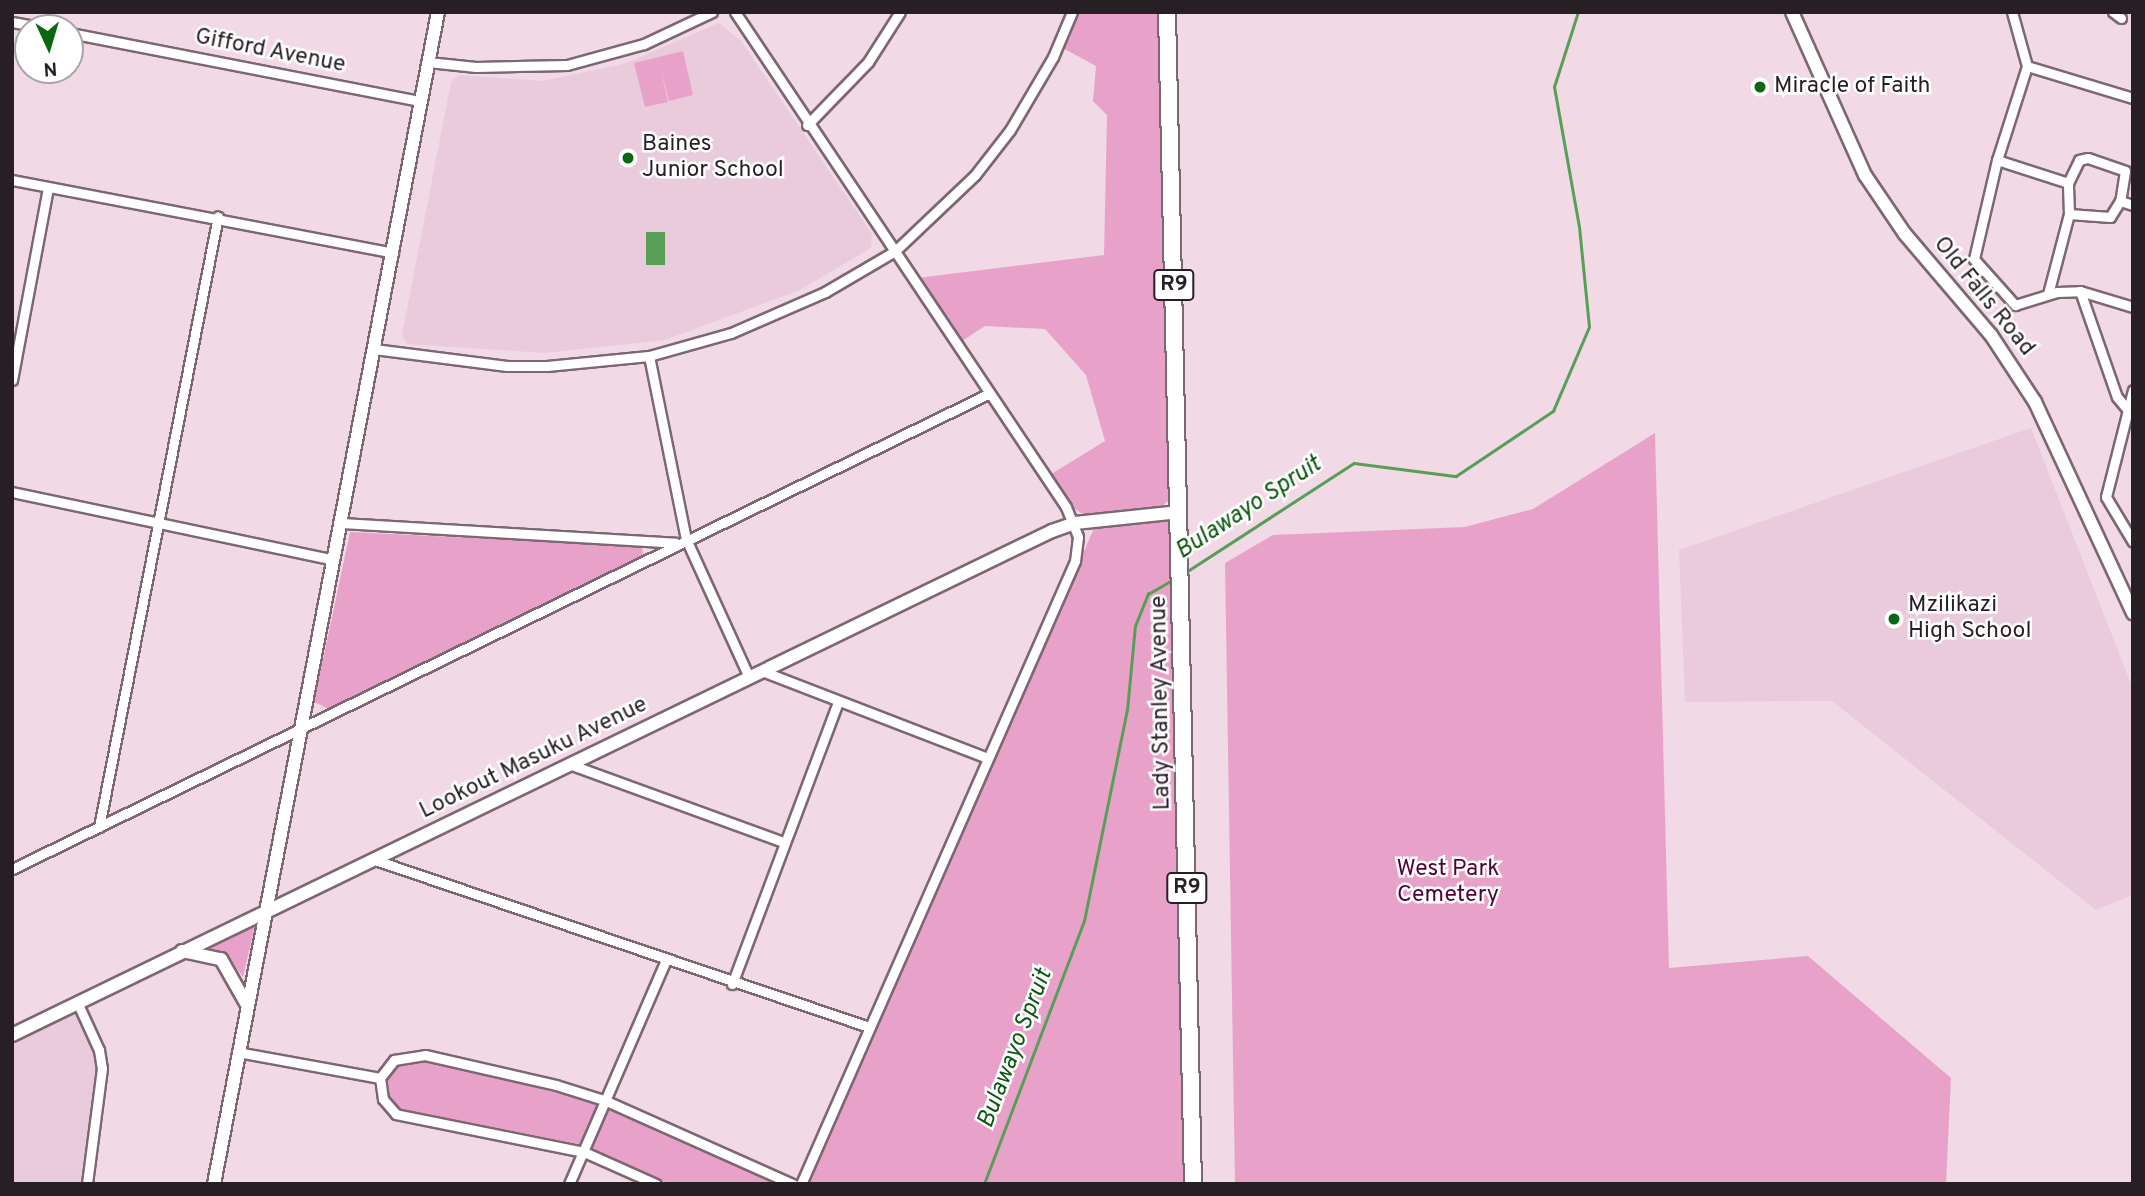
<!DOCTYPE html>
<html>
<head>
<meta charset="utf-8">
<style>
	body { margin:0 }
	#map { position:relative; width:2145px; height:1196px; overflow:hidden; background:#f1d9e6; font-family:Overpass,sans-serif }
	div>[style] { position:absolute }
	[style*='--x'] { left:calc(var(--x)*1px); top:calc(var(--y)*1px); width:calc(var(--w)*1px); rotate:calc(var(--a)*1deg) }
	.built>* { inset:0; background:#eacbdc }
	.green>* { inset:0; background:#e8a2ca }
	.water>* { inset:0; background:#589e56; transform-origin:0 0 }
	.stream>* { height:2.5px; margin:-1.25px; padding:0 1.25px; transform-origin:1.25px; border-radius:1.25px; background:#589e56 }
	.roads { filter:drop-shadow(2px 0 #7c6773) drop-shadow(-2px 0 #7c6773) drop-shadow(0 2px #7c6773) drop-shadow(0 -2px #7c6773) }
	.street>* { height:9px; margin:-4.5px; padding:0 4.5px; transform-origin:4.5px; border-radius:4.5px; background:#fff }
	.secondary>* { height:12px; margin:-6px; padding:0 6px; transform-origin:6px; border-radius:6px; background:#fff }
	.highway>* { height:16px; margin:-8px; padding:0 8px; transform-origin:8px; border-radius:8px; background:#fff }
	.dots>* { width:19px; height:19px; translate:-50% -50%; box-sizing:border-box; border:4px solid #fff; border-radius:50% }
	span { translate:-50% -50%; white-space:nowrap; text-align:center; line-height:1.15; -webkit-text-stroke:5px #fff; paint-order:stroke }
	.shield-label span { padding:2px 5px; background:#fff; border:2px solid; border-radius:5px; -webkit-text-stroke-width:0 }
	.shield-label { font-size:21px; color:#281f24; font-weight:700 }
	.street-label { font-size:23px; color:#281f24 }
	.poi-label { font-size:23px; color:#281f24 }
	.left { translate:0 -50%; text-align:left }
	.park-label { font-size:23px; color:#500039 }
	.water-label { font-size:24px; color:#0a570f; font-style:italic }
	.frame { position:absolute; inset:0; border:14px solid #281f24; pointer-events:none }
	.north { position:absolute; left:14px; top:14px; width:70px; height:70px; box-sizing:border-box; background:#fff; border:2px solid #a9a5a7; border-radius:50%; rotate:176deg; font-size:19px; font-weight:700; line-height:28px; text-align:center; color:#281f24 }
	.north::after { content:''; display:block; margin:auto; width:24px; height:32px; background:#096811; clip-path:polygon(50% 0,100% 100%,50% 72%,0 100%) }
</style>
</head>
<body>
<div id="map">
	<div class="built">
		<div style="clip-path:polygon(719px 23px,741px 41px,872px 234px,871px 248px,800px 290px,665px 340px,545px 353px,407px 344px,402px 335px,451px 82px,458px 75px,542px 81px,624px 64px)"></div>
		<div style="clip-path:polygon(2031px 428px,2133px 689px,2133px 895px,2096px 910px,1832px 701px,1685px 702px,1679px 550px)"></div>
		<div style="clip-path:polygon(77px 1010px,95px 1051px,97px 1069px,82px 1184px,12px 1184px,12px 1041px)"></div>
	</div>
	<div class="green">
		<div style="clip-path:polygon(1077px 12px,1161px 12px,1171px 483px,1169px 500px,1160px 508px,1086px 516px,1070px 506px,1048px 476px,1105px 441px,1086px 375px,1045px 329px,985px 326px,959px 343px,917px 278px,1104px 255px,1107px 115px,1093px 101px,1096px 66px,1061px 47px)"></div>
		<div style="clip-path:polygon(683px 51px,693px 95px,669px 101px,661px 70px,668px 102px,645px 107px,634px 63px)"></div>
		<div style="clip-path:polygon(1655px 433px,1669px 968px,1808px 956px,1951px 1078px,1946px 1184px,1235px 1184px,1225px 563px,1273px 535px,1465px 527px,1533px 509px)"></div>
		<div style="clip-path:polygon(1172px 521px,1185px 1184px,808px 1184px,1095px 526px)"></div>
		<div style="clip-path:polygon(350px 532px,642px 546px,643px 555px,329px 709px,314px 702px)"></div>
		<div style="clip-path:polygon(256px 921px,243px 977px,226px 954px,205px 948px)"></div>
		<div style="clip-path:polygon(425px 1060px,597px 1103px,778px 1184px,670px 1184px,579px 1144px,400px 1109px,387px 1095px,386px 1078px,398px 1065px)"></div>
	</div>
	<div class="water">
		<div style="left:665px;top:232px;width:33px;height:19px;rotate:90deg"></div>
	</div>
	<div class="stream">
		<div style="--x:1186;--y:572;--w:200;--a:-33"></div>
		<div style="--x:1354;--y:463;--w:103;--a:7.3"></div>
		<div style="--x:1456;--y:476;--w:117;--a:-33.8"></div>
		<div style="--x:1553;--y:411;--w:91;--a:-66.8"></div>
		<div style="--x:1589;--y:327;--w:100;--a:-95.7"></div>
		<div style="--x:1579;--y:227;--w:142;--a:-100.1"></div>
		<div style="--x:1554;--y:87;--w:79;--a:-72.3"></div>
		<div style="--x:984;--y:1184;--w:281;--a:-69.2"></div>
		<div style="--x:1084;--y:921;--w:215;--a:-78.5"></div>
		<div style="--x:1127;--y:710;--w:84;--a:-84.6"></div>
		<div style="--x:1135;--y:626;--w:35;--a:-68"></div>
		<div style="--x:1148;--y:594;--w:30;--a:-30"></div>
	</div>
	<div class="roads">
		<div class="street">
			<div style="--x:735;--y:12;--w:595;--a:56.23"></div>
			<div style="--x:1066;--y:507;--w:32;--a:68"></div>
			<div style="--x:1078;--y:537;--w:24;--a:97"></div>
			<div style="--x:1075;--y:561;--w:681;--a:113.74"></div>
			<div style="--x:2012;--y:12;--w:56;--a:74.5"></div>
			<div style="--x:2027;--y:66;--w:99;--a:107.7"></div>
			<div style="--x:1997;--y:160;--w:102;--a:103.1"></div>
			<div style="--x:1974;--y:259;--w:62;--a:48.3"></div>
			<div style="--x:2015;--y:305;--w:44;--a:-17.2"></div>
			<div style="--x:2057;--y:292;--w:23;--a:-2"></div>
			<div style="--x:2080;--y:291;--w:55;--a:16.8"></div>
			<div style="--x:2113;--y:12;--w:10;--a:37"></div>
			<div style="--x:12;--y:22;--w:34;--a:10"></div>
			<div style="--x:70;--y:33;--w:358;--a:11"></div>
			<div style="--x:428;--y:62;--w:48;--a:5.9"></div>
			<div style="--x:476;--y:67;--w:91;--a:-1.3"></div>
			<div style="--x:567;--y:65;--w:80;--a:-15.3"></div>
			<div style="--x:644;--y:44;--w:75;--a:-25.2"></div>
			<div style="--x:2027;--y:66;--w:111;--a:16.8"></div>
			<div style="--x:807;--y:125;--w:88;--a:-45.9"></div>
			<div style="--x:868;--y:62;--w:59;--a:-57.4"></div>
			<div style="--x:2088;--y:158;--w:39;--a:19"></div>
			<div style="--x:2125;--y:171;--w:30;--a:99"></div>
			<div style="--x:2120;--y:201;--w:19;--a:122"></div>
			<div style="--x:2110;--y:217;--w:41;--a:-175.8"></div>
			<div style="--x:2069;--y:214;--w:31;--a:-92"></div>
			<div style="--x:2068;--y:183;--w:25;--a:-64"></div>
			<div style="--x:2079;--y:160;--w:9;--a:-13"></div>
			<div style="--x:1997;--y:160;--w:75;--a:17.9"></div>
			<div style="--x:12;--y:180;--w:388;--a:10.8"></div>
			<div style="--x:2120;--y:201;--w:14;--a:17"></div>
			<div style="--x:2080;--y:291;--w:112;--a:70.8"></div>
			<div style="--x:2117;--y:397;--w:16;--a:50"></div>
			<div style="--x:2048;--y:294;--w:83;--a:-75.3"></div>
			<div style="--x:374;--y:349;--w:134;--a:7.3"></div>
			<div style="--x:507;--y:366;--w:40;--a:0"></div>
			<div style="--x:547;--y:366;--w:102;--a:-5.6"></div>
			<div style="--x:649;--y:356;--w:85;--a:-15.7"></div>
			<div style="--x:731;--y:333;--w:103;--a:-23.6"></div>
			<div style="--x:825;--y:292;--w:81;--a:-30.4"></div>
			<div style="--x:895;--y:251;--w:110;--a:-43.5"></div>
			<div style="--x:975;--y:175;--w:57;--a:-52.1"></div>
			<div style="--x:1010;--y:130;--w:85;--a:-59.5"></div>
			<div style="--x:1053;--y:57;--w:49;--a:-67.1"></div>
			<div style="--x:649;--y:356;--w:187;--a:78.6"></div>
			<div style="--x:686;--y:539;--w:152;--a:65.5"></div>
			<div style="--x:12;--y:380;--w:196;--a:-79.4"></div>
			<div style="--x:2133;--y:390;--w:110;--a:104.2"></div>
			<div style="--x:2106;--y:497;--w:52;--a:59"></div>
			<div style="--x:12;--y:492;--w:329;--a:11.9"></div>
			<div style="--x:342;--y:523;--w:334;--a:3.4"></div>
			<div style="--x:762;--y:671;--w:241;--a:21.1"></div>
			<div style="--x:569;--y:764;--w:228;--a:20"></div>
			<div style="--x:99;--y:827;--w:622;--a:-78.98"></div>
			<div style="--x:375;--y:860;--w:521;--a:18.68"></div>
			<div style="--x:12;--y:869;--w:1085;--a:-25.95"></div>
			<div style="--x:732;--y:984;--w:301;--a:-69.4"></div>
			<div style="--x:78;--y:1004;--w:51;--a:65.5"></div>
			<div style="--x:99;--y:1050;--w:18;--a:81"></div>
			<div style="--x:102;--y:1068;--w:117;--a:97.4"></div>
			<div style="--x:237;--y:1052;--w:145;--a:10.3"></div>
			<div style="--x:569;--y:1184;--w:244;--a:-66.6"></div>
			<div style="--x:656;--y:1184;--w:79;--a:-156"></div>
			<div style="--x:584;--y:1152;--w:192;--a:-168.6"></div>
			<div style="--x:396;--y:1114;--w:20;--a:-131"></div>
			<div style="--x:383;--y:1099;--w:21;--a:-98"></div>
			<div style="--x:380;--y:1078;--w:23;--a:-52"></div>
			<div style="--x:394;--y:1060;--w:31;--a:-9"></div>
			<div style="--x:425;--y:1055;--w:134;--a:12.9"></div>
			<div style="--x:556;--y:1085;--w:50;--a:17.4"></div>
			<div style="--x:604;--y:1100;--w:207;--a:24"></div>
		</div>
		<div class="secondary">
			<div style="--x:1792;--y:12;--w:179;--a:65.9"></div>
			<div style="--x:1865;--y:175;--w:71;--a:55.9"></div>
			<div style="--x:1905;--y:234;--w:133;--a:49.6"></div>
			<div style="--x:1991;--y:335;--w:80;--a:56.7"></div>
			<div style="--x:2035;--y:402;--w:233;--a:65.1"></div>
			<div style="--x:182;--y:951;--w:40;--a:12"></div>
			<div style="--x:221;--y:959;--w:53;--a:60.5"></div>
			<div style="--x:12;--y:1035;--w:1156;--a:-25.86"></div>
			<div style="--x:1052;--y:531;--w:24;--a:-19"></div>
			<div style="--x:1075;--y:523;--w:105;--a:-6"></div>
			<div style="--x:214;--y:1184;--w:1193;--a:-79.18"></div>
		</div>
		<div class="highway">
			<div style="--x:1167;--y:12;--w:1172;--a:88.73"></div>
		</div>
	</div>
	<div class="dots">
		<div style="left:1760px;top:87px;background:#096811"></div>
		<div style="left:628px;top:158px;background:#096811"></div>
		<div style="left:1894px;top:619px;background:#096811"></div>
	</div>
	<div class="shield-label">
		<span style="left:1174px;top:285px">R9</span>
		<span style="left:1187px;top:888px">R9</span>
	</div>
	<div class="street-label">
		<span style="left:270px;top:52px;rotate:11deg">Gifford Avenue</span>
		<span style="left:1983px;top:297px;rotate:51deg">Old Falls Road</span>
		<span style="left:1162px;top:703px;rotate:-91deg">Lady Stanley Avenue</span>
		<span style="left:534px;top:759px;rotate:-26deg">Lookout Masuku Avenue</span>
	</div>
	<div class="poi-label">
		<span class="left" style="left:1774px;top:87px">Miracle of Faith</span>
		<span class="left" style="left:642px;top:158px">Baines<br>Junior School</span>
		<span class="left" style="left:1908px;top:619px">Mzilikazi<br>High School</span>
	</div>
	<div class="park-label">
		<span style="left:1448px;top:883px">West Park<br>Cemetery</span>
	</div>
	<div class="water-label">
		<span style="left:1249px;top:509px;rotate:-33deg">Bulawayo Spruit</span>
		<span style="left:1016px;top:1049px;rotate:-69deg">Bulawayo Spruit</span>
	</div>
	<div class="frame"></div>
	<div class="north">N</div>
</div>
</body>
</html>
